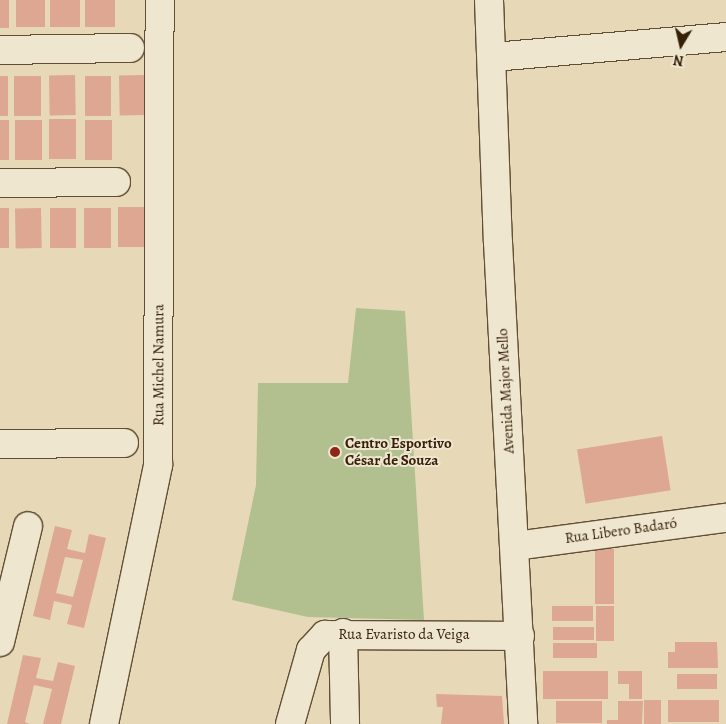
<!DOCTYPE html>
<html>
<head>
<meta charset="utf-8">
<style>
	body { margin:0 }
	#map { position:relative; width:726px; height:724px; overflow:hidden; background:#e7d9b7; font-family:Alegreya,serif }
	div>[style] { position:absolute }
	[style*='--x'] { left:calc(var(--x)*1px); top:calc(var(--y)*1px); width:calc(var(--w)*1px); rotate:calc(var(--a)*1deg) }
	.green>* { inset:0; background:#b2c090 }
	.building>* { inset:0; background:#dda792; transform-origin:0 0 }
	.roads { filter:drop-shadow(1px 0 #624e34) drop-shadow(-1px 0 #624e34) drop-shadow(0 1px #624e34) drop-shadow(0 -1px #624e34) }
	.minor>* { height:28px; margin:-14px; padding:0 14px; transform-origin:14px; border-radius:14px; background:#efe6d0 }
	.dots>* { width:14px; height:14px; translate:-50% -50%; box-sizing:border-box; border:2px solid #efe6d0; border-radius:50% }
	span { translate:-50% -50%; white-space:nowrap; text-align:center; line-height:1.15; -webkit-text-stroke:4px #efe6d0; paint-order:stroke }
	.street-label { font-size:15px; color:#362008 }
	.poi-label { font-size:15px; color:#362008; font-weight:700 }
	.left { translate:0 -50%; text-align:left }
	.north { position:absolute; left:656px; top:20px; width:50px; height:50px; -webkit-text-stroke:4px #efe6d0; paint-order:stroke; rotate:189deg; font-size:14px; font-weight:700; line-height:20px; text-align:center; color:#362008 }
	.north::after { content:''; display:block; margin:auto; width:18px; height:22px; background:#362008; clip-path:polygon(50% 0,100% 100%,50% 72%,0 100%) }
</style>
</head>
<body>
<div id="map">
	<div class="green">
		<div style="clip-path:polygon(356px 308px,405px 311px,424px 620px,308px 617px,232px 600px,256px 485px,258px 383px,348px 383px)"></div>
	</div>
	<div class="building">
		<div style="left:0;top:0;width:9px;height:28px"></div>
		<div style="left:16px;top:0;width:29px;height:27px"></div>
		<div style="left:50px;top:0;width:30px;height:27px"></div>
		<div style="left:85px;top:0;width:30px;height:27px"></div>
		<div style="left:75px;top:75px;width:40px;height:26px;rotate:89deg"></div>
		<div style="left:146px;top:75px;width:40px;height:27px;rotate:89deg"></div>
		<div style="left:0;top:76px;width:8px;height:40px"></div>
		<div style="left:14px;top:76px;width:27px;height:40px"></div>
		<div style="left:85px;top:76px;width:26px;height:40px"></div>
		<div style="left:76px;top:119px;width:40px;height:27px;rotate:90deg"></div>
		<div style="left:0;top:120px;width:9px;height:40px"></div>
		<div style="left:15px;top:120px;width:27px;height:40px"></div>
		<div style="left:85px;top:120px;width:27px;height:40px"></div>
		<div style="left:118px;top:207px;width:27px;height:40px"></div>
		<div style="left:0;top:208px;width:9px;height:40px"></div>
		<div style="left:41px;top:208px;width:40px;height:26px;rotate:89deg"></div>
		<div style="left:50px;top:208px;width:26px;height:40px"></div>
		<div style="left:84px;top:208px;width:27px;height:40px"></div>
		<div style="left:662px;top:436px;width:55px;height:86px;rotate:81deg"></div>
		<div style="clip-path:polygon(evenodd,55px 526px,72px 530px,67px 549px,85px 553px,89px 534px,106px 538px,84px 628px,67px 624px,72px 605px,54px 601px,50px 620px,33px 616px,55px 526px,65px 557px,83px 560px,73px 597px,56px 593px,65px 557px)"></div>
		<div style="left:614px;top:549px;width:55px;height:19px;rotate:90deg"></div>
		<div style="left:593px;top:606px;width:15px;height:41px;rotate:90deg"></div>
		<div style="left:614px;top:606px;width:35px;height:18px;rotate:90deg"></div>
		<div style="left:594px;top:627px;width:13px;height:41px;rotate:90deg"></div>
		<div style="clip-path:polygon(675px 642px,717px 642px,718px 668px,668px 668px,668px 652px,675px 652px)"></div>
		<div style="left:553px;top:643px;width:44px;height:15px"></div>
		<div style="clip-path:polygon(23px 655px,41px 658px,36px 678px,53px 681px,58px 662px,75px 666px,61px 724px,43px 724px,52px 689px,34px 685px,25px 722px,29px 724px,7px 724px)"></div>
		<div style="left:543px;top:671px;width:65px;height:28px"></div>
		<div style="clip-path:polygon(618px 671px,642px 671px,642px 699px,629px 699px,629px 684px,618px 684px)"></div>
		<div style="left:677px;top:674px;width:40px;height:15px"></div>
		<div style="clip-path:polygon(436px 694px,502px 696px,504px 724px,441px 724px,443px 707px,437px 707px)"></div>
		<div style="left:644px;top:700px;width:17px;height:24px"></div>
		<div style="left:668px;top:700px;width:51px;height:22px"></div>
		<div style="left:556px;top:701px;width:46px;height:22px"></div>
		<div style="clip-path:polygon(618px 701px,643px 701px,642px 724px,607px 724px,607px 720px,618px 720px)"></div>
	</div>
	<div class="roads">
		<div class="minor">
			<div style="--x:489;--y:0;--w:242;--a:87.9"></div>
			<div style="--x:498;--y:242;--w:483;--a:87"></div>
			<div style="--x:0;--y:50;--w:130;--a:-0.9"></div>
			<div style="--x:493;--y:57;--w:234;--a:-4.9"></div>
			<div style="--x:0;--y:183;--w:116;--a:-0.5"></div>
			<div style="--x:0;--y:444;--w:124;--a:-0.5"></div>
			<div style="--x:515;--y:546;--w:213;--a:-7.6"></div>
			<div style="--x:343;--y:633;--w:91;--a:88.7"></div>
			<div style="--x:0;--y:642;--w:119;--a:-76.4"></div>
			<div style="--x:104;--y:724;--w:265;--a:-78.2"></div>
			<div style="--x:158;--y:465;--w:465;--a:-89.8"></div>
			<div style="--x:290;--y:724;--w:77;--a:-74.2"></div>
			<div style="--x:311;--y:650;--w:21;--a:-47"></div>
			<div style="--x:325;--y:635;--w:195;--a:0.3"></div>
		</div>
	</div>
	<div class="dots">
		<div style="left:335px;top:452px;background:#8f2418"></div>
	</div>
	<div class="street-label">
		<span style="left:159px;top:365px;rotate:-90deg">Rua Michel Namura</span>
		<span style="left:506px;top:391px;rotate:-93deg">Avenida Major Mello</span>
		<span style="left:621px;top:531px;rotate:-8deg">Rua Libero Badaró</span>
		<span style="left:404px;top:635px">Rua Evaristo da Veiga</span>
	</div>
	<div class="poi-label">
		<span class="left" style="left:345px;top:452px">Centro Esportivo<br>César de Souza</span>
	</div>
	<div class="north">N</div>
</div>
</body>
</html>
